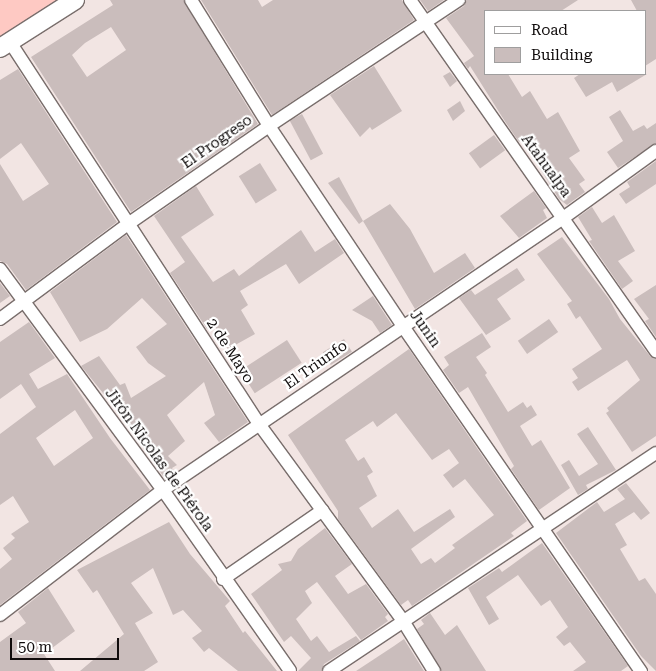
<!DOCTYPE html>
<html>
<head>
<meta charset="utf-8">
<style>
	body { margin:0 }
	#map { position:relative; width:656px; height:671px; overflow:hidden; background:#f2e5e3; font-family:"Roboto Serif",serif }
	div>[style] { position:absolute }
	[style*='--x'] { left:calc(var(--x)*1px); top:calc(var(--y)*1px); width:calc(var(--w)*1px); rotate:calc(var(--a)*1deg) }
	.green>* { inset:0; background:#fec9c3 }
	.building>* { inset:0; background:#cabdbc; transform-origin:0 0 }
	.roads { filter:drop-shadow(1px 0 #796e6c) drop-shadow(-1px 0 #796e6c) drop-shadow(0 1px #796e6c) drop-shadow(0 -1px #796e6c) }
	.minor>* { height:12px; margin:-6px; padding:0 6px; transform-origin:6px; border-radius:6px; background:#fff }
	.secondary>* { height:18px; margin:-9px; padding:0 9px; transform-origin:9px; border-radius:9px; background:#fff }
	span { translate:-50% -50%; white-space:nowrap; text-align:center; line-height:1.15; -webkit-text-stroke:4.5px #fff; paint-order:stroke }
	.street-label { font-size:15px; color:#100c0c }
	.legend { position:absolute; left:484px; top:10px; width:162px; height:65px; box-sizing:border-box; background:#fff; border:1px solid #9f9e9e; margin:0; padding:6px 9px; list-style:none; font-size:15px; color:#100c0c }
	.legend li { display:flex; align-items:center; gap:10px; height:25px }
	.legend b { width:25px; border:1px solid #9f9e9e }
	.scale { position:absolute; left:10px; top:638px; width:109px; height:22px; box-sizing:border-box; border:2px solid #100c0c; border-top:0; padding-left:6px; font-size:15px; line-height:18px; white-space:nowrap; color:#100c0c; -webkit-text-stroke:4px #fff; paint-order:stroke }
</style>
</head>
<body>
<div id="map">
	<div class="green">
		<div style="clip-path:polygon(0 0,75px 0,0 48px)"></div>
	</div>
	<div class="building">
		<div style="clip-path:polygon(evenodd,110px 0,183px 0,258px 124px,131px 212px,31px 57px,113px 5px,110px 0,111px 27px,126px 50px,87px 77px,72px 55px,85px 43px,111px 27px)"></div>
		<div style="clip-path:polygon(201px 0,258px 0,262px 7px,273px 0,402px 0,414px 20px,272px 115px)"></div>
		<div style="clip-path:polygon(420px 0,444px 0,428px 11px)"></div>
		<div style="clip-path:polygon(467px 0,578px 0,561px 11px,485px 11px,485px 74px,508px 74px,522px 97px,530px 91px,547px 119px,558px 112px,580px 151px,569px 158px,585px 180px,579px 184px,585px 192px,567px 205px,559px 199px,522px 140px,519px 142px,506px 123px,470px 66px,468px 69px,464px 63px,474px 56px,446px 18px,464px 6px)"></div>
		<div style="clip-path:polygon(631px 0,656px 0,656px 59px,645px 66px,645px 11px,637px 11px)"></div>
		<div style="clip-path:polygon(374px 66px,402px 111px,372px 130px,370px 127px,360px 137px,330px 95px)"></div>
		<div style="clip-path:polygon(18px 69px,117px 222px,26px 290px,7px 264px,0 261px,0 164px,23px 201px,49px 184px,21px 143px,0 159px,0 80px)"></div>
		<div style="clip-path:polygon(450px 72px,457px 81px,450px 87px,443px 76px)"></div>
		<div style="clip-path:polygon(580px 74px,647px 74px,617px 92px,612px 82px,586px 97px,574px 78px)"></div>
		<div style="clip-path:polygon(460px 101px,465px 111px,453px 121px,447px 110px)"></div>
		<div style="clip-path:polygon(620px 110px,633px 131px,644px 125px,647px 129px,656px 123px,656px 143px,618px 168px,607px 152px,623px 141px,609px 117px)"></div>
		<div style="left:302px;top:114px;width:45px;height:14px;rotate:62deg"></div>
		<div style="left:494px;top:135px;width:19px;height:31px;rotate:54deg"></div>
		<div style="clip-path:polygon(656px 161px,656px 184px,626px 204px,619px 194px,630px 187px,627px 182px)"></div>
		<div style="left:260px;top:163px;width:32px;height:25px;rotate:58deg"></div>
		<div style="clip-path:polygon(339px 177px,363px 221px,359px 224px,328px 183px)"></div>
		<div style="clip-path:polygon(196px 186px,214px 215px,181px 237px,213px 282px,234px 269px,239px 276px,301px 230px,315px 252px,335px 239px,344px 253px,299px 284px,286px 264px,240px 291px,248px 305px,241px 310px,255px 334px,228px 349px,213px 323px,207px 329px,170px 273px,185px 262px,154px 216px)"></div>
		<div style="clip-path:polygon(534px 191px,546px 208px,543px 210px,547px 218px,519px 238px,500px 216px)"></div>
		<div style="clip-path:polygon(390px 204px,410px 229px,434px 273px,465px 253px,475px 268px,415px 309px,363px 221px)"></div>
		<div style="clip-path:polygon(592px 207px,602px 223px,614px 215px,635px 251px,618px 261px,633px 281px,622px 289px,589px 241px,592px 240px,578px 217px)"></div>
		<div style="clip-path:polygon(126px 235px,248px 422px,219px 442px,204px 423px,215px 415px,204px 382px,167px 415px,185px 441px,168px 456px,177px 465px,172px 468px,175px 472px,165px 479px,125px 420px,81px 366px,99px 356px,120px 385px,125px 383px,131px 398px,166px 376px,148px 363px,136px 347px,167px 324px,142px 298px,107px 329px,80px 342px,50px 292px)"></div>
		<div style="clip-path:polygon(562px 237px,609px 299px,620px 319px,650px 356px,656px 359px,656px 436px,632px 452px,606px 413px,609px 411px,607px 408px,640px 380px,627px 360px,578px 391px,572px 382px,578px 378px,572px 369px,602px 349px,580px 316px,576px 319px,567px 304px,572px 301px,537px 254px)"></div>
		<div style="clip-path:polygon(517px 268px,525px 280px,497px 299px,511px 319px,486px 335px,459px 298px,471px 290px,475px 295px)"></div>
		<div style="clip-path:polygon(0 283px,10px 296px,0 303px)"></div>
		<div style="clip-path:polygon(656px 285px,656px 337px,645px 321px,649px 319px,634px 299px)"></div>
		<div style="clip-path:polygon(373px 296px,392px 325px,380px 333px,372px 321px,352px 310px)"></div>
		<div style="left:549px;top:319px;width:16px;height:38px;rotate:55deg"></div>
		<div style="clip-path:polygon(evenodd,29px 322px,55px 358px,29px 374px,38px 389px,67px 374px,110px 438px,150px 490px,0 605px,0 569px,12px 559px,3px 548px,15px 538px,11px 534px,29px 522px,13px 496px,0 505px,0 434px,36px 407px,21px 384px,0 399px,0 342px,29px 322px,75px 410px,93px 438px,54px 466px,36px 438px,75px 410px)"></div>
		<div style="clip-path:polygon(482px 333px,491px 347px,476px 357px,487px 373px,485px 375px,508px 412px,523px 402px,527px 408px,531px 405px,537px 415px,520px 426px,532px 446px,541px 440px,570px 488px,539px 510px,511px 469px,514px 466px,468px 387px,459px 393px,443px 370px,449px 365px,444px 357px)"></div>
		<div style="left:344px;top:339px;width:15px;height:25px;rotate:58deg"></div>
		<div style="left:287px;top:340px;width:27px;height:56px;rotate:57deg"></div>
		<div style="clip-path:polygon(evenodd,409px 349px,527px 521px,511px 533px,514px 536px,412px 606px,408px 600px,401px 605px,338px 519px,338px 511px,288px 435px,409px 349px,396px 413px,432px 460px,449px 449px,459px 463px,443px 475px,453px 488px,465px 479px,494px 515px,452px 545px,455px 548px,435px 563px,431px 558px,421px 564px,411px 549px,455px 517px,450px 509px,414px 532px,398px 509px,372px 528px,359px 508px,377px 496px,367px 476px,373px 472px,364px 457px,358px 461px,345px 440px,373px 421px,377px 427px,396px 413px)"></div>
		<div style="clip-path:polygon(588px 427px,616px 470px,586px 485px,588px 489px,578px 495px,561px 465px,569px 460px,579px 476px,598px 464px,577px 434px)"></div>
		<div style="clip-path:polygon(626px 483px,650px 513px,641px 520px,634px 512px,615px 524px,627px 545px,620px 549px,639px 581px,645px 578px,656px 594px,656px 671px,641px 656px,556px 533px,597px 502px,604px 512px,625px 499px,617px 489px)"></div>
		<div style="clip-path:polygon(169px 522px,190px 554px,230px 601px,225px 606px,243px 633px,245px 631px,277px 671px,238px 671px,209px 648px,204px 652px,192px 638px,202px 631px,183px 610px,173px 615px,153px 568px,131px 583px,153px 613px,135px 623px,158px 662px,144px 671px,80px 671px,124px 634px,97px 590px,93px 593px,77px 570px)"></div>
		<div style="clip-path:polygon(325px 528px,352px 564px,335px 576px,348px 594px,366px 584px,388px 614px,385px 617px,388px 621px,361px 640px,317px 582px,305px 591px,312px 603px,296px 619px,311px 641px,317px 636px,329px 652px,356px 636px,360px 641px,324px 664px,321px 671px,298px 671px,311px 658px,291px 636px,284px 642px,251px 594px,282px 570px,278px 564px,291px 561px,298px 549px)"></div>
		<div style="clip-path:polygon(542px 543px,628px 666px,621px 671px,573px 671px,586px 662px,570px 642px,564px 646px,556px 637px,568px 627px,550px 600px,541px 606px,518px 575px,486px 597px,499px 619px,489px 625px,468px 588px,499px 568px,502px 572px)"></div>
		<div style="clip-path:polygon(48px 588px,75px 631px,44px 654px,55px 671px,0 671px,0 642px,26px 623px,18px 612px)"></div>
		<div style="clip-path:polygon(430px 613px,445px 635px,457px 625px,486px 671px,442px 671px,417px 629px,424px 624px,421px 620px)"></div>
		<div style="clip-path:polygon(404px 639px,424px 671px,356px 671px,394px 646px)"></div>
	</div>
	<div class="roads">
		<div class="minor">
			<div style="--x:191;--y:0;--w:148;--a:58.2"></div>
			<div style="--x:269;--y:126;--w:239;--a:56.2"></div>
			<div style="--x:402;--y:325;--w:421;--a:55.4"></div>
			<div style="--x:410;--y:0;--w:429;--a:55"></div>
			<div style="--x:10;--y:42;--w:456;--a:56.9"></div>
			<div style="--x:259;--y:424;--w:244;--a:53.8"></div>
			<div style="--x:403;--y:621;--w:59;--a:58.2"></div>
			<div style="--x:0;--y:269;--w:275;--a:53.6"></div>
			<div style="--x:163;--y:490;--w:221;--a:54.9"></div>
			<div style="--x:0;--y:319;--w:159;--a:-36.6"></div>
			<div style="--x:128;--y:224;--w:172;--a:-34.8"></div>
			<div style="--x:269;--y:126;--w:228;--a:-33.6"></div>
			<div style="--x:223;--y:579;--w:121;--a:-34.6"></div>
			<div style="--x:0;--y:615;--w:205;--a:-37.5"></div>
			<div style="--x:163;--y:490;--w:484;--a:-34.2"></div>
			<div style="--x:563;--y:218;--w:115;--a:-35.8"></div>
			<div style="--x:329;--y:671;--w:393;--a:-33.7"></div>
		</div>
		<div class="secondary">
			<div style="--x:0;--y:48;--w:89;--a:-32.6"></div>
		</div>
	</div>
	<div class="street-label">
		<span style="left:217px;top:142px;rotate:-35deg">El Progreso</span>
		<span style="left:546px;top:166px;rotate:54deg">Atahualpa</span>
		<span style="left:425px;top:329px;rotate:55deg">Junin</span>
		<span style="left:230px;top:351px;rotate:57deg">2 de Mayo</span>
		<span style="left:316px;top:365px;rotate:-35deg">El Triunfo</span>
		<span style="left:159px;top:460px;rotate:54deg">Jirón Nicolas de Piérola</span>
	</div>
	<ul class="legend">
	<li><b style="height:6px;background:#fff"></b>Road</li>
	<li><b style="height:14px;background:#cabdbc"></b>Building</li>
	</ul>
	<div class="scale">50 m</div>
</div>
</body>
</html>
